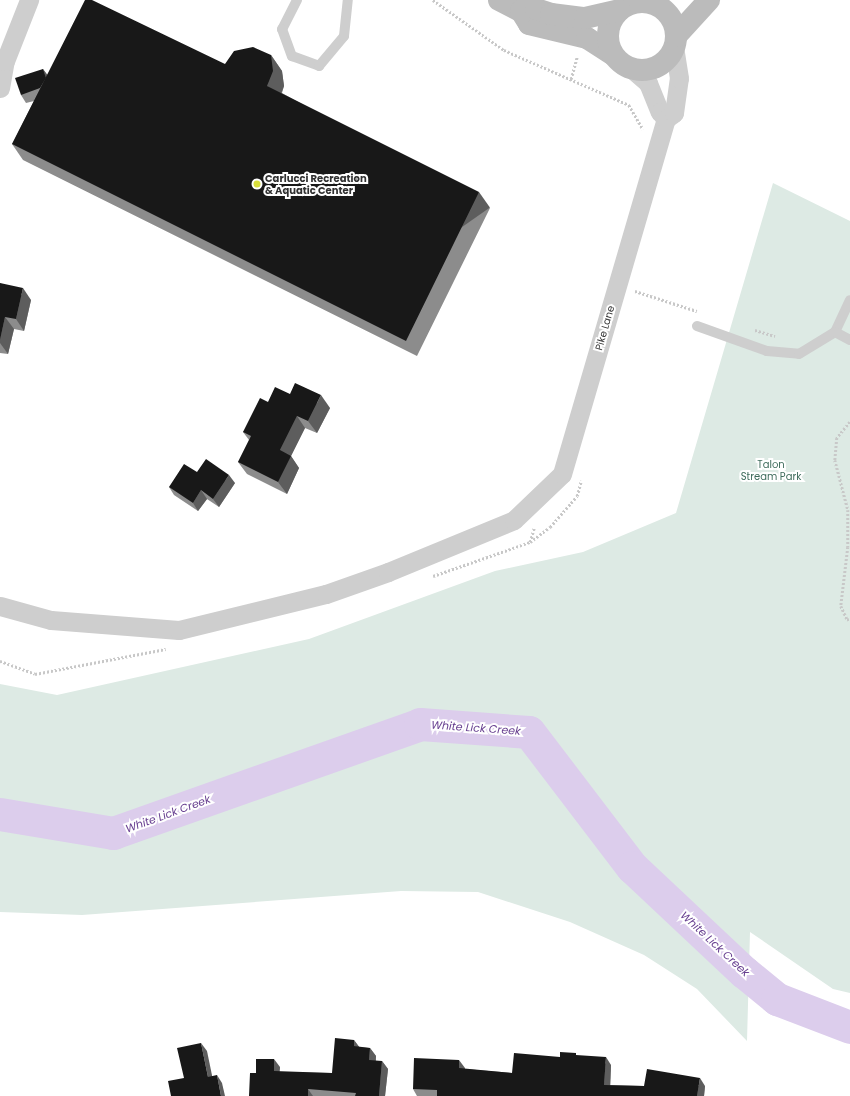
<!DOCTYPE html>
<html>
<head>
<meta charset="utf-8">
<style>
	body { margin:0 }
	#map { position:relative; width:850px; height:1096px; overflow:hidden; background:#fff; font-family:Poppins,sans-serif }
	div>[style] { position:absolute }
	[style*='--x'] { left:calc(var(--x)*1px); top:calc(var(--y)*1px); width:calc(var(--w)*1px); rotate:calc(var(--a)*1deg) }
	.green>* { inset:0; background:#ddeae4 }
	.river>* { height:33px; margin:-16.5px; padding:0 16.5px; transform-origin:16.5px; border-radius:16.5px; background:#dccdec }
	.path>* { height:2.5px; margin-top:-1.25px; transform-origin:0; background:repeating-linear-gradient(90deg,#c8c8c8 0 2px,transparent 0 4px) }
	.lane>* { height:10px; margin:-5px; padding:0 5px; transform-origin:5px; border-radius:5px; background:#cecece }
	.street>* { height:19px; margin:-9.5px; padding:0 9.5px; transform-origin:9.5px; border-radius:9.5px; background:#cecece }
	.secondary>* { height:22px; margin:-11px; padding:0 11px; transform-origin:11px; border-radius:11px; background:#bbb }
	.secondary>.ring { margin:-11px; padding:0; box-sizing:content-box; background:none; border:22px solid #bbb; border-radius:50% }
	.wall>* { inset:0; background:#8c8c8c }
	.shaded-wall>* { inset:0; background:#5d5d5d; transform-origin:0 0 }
	.building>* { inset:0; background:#181818 }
	.dots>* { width:11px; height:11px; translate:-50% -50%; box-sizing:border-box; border:2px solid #fff; border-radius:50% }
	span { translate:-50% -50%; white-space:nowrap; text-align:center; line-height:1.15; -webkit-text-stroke:4px #fff; paint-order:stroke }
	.poi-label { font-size:10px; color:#313131; font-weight:700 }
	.left { translate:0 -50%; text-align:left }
	.street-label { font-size:10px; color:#313131 }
	.park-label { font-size:10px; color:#3f6c5c }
	.water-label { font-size:11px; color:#694191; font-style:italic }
</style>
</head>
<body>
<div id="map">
	<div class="green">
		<div style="clip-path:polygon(773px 183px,850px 221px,850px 993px,833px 989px,750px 932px,747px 1041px,697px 989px,644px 955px,570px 922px,478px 892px,401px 891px,82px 915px,0 912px,0 684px,57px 695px,309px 639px,495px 571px,583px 552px,676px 513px)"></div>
	</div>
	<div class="river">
		<div style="--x:0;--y:814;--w:115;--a:9.5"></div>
		<div style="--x:113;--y:833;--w:326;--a:-19.5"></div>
		<div style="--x:420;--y:724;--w:109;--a:4.2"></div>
		<div style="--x:529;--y:732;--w:170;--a:52.7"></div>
		<div style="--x:632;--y:867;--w:154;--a:43.2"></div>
		<div style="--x:744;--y:972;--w:43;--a:39.3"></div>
		<div style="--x:777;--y:999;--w:78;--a:21"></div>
	</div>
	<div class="path">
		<div style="--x:433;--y:0;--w:87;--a:35.2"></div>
		<div style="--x:504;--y:50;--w:137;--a:23.7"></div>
		<div style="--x:629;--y:105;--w:28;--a:60"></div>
		<div style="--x:571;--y:79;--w:23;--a:-75"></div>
		<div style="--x:635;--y:291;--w:65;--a:17.9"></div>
		<div style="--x:755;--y:330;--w:21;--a:17"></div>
		<div style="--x:850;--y:422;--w:21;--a:129"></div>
		<div style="--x:837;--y:438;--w:22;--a:95"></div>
		<div style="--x:835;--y:460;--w:52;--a:75.4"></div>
		<div style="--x:848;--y:510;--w:37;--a:90"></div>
		<div style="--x:848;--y:547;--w:59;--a:96.8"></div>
		<div style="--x:841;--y:606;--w:14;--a:65"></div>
		<div style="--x:847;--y:619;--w:3;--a:18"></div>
		<div style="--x:530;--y:542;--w:25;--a:-37"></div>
		<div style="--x:550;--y:527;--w:41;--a:-48.9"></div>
		<div style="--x:577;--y:496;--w:16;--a:-75"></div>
		<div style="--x:433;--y:576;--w:103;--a:-19.3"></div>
		<div style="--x:530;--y:542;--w:15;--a:-74"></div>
		<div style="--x:0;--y:661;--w:37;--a:20"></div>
		<div style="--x:35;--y:674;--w:133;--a:-10.8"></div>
	</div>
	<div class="lane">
		<div style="--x:297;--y:0;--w:33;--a:117"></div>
		<div style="--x:282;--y:29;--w:29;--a:70"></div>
		<div style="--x:292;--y:56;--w:29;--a:20"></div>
		<div style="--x:319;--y:66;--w:39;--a:-50"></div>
		<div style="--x:344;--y:36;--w:36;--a:-84"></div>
		<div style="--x:697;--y:326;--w:74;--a:19.7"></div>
		<div style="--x:767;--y:351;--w:32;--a:5"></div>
		<div style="--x:799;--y:354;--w:42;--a:-31.4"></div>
		<div style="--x:835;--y:332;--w:35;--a:-65"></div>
		<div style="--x:835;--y:332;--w:17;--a:28"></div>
	</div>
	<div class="street">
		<div style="--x:632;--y:69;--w:21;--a:41"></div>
		<div style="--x:648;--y:83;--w:31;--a:68"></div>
		<div style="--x:660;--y:112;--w:9;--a:49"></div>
		<div style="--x:0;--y:88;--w:27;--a:-80"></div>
		<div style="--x:5;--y:61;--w:66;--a:-68.5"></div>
		<div style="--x:0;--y:606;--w:53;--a:15.4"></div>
		<div style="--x:51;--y:620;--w:128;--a:4.5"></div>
		<div style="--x:179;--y:630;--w:151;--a:-13.8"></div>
		<div style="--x:326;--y:594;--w:66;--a:-19.5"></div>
		<div style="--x:388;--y:572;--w:136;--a:-22.4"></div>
		<div style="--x:514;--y:520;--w:66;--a:-43.8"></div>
		<div style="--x:562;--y:474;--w:370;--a:-73.7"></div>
		<div style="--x:666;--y:119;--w:10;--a:-37"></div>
		<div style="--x:674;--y:113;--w:35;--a:-82"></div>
		<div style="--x:679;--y:78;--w:31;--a:-99"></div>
	</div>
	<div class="secondary">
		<div style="--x:499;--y:0;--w:25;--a:27"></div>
		<div style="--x:521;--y:11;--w:15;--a:58"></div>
		<div style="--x:529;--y:24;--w:60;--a:13.6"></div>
		<div style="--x:587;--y:38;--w:31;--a:33"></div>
		<div class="ring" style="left:608px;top:2px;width:46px;height:46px"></div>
		<div style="--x:521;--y:11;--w:15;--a:-8"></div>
		<div style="--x:536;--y:9;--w:16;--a:18"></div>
		<div style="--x:551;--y:14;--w:34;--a:7"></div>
		<div style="--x:585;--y:18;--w:35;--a:-13"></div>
		<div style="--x:676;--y:36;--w:49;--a:-47.5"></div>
	</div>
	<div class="wall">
		<div style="clip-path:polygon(271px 55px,282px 71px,284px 86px,282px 93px,490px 208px,417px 356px,23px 160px,12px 144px,34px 101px,26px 103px,21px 95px,43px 69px,47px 75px,225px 64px)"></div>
		<div style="clip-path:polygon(0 283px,31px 300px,24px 331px,14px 329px,8px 354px,0 353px)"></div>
		<div style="clip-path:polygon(290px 394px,330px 408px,317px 433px,305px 428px,291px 456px,299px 468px,287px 494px,247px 474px,238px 462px,249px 440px,243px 432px,268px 402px)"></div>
		<div style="clip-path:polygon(197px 472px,235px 483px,219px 507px,207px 499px,198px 511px,174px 495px,169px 487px)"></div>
		<div style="clip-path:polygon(354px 1040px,359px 1047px,370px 1048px,376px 1056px,376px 1061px,382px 1061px,388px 1069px,385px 1096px,249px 1096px,256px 1073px,280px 1067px,279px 1072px,332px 1073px)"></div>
		<div style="clip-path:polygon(577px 1056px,611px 1065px,610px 1085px,644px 1086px,705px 1086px,704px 1096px,417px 1096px,413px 1089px,465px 1068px,465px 1069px,512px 1073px,560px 1057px)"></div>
	</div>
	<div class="shaded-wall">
		<div style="clip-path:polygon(271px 55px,282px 71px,284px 86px,278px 102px,267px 86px)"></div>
		<div style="clip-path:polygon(43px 69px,49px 77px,48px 86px)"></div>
		<div style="left:479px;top:192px;width:19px;height:166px;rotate:55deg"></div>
		<div style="clip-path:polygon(23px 288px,31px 300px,24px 331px,16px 319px)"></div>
		<div style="clip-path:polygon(5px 317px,14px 329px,8px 354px,0 343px,0 340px)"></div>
		<div style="clip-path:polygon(321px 395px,330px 408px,317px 433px,308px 421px)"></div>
		<div style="clip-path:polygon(297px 416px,305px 428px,291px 456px,299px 468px,287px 494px,278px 482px,280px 450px)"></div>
		<div style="clip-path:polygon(229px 475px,235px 483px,219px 507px,213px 499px)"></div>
		<div style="clip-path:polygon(201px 490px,207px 499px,198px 511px,193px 503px)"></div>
		<div style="clip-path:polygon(354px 1040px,360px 1048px,354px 1046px)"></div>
		<div style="clip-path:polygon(201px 1043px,207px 1051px,214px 1085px,208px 1077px)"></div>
		<div style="clip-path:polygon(370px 1048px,376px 1056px,375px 1068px,369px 1060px)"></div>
		<div style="clip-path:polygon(606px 1057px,611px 1065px,610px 1093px,604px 1085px)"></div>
		<div style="clip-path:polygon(274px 1059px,280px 1067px,279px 1080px,274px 1071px)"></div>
		<div style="clip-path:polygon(459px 1060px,465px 1068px,464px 1077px,459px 1068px)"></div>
		<div style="clip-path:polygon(382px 1061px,388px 1069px,385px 1096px,379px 1096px)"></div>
		<div style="clip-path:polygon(217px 1075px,222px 1083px,225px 1096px,221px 1096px)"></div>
		<div style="clip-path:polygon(700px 1078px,705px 1086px,704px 1096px,697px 1096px)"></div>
		<div style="clip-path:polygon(308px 1089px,313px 1096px,308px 1096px)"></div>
	</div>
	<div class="building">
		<div style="clip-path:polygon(85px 0,92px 0,225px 64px,234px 51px,253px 47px,271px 55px,273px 71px,267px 86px,479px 192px,406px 341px,12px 144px)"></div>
		<div style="clip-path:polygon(43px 69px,46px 78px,40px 88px,21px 95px,15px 78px)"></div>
		<div style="clip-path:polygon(0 283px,23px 288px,16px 319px,5px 317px,0 340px)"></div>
		<div style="clip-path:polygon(295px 383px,321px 395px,308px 421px,297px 416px,280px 450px,291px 456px,278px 482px,238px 462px,251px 436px,243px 432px,260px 398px,268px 402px,275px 387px,290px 394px)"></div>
		<div style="clip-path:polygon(206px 459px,229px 475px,213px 499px,201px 490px,193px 503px,169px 487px,184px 464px,197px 472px)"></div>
		<div style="clip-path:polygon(335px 1038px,354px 1040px,354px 1046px,370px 1048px,369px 1060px,382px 1061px,379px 1096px,355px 1096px,356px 1093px,308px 1089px,308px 1096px,249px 1096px,250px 1073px,256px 1073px,256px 1059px,274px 1059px,274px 1071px,332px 1073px)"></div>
		<div style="clip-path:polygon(201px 1043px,208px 1077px,217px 1075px,221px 1096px,171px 1096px,168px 1081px,184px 1078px,177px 1048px)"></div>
		<div style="clip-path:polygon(560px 1052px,576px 1053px,576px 1055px,606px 1057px,604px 1085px,644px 1086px,647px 1069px,700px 1078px,697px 1096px,437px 1096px,437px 1090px,413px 1089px,414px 1058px,459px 1060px,459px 1068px,512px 1073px,514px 1053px,560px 1057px)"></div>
	</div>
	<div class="dots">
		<div style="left:257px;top:184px;background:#d9df3b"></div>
	</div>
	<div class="poi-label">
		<span class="left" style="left:265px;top:184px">Carlucci Recreation<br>&amp; Aquatic Center</span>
	</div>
	<div class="street-label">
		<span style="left:605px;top:328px;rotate:-74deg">Pike Lane</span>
	</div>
	<div class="park-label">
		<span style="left:771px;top:470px">Talon<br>Stream Park</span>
	</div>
	<div class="water-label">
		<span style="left:476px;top:728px;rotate:4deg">White Lick Creek</span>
		<span style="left:168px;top:814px;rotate:-20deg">White Lick Creek</span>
		<span style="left:715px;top:944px;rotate:43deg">White Lick Creek</span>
	</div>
</div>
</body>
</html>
